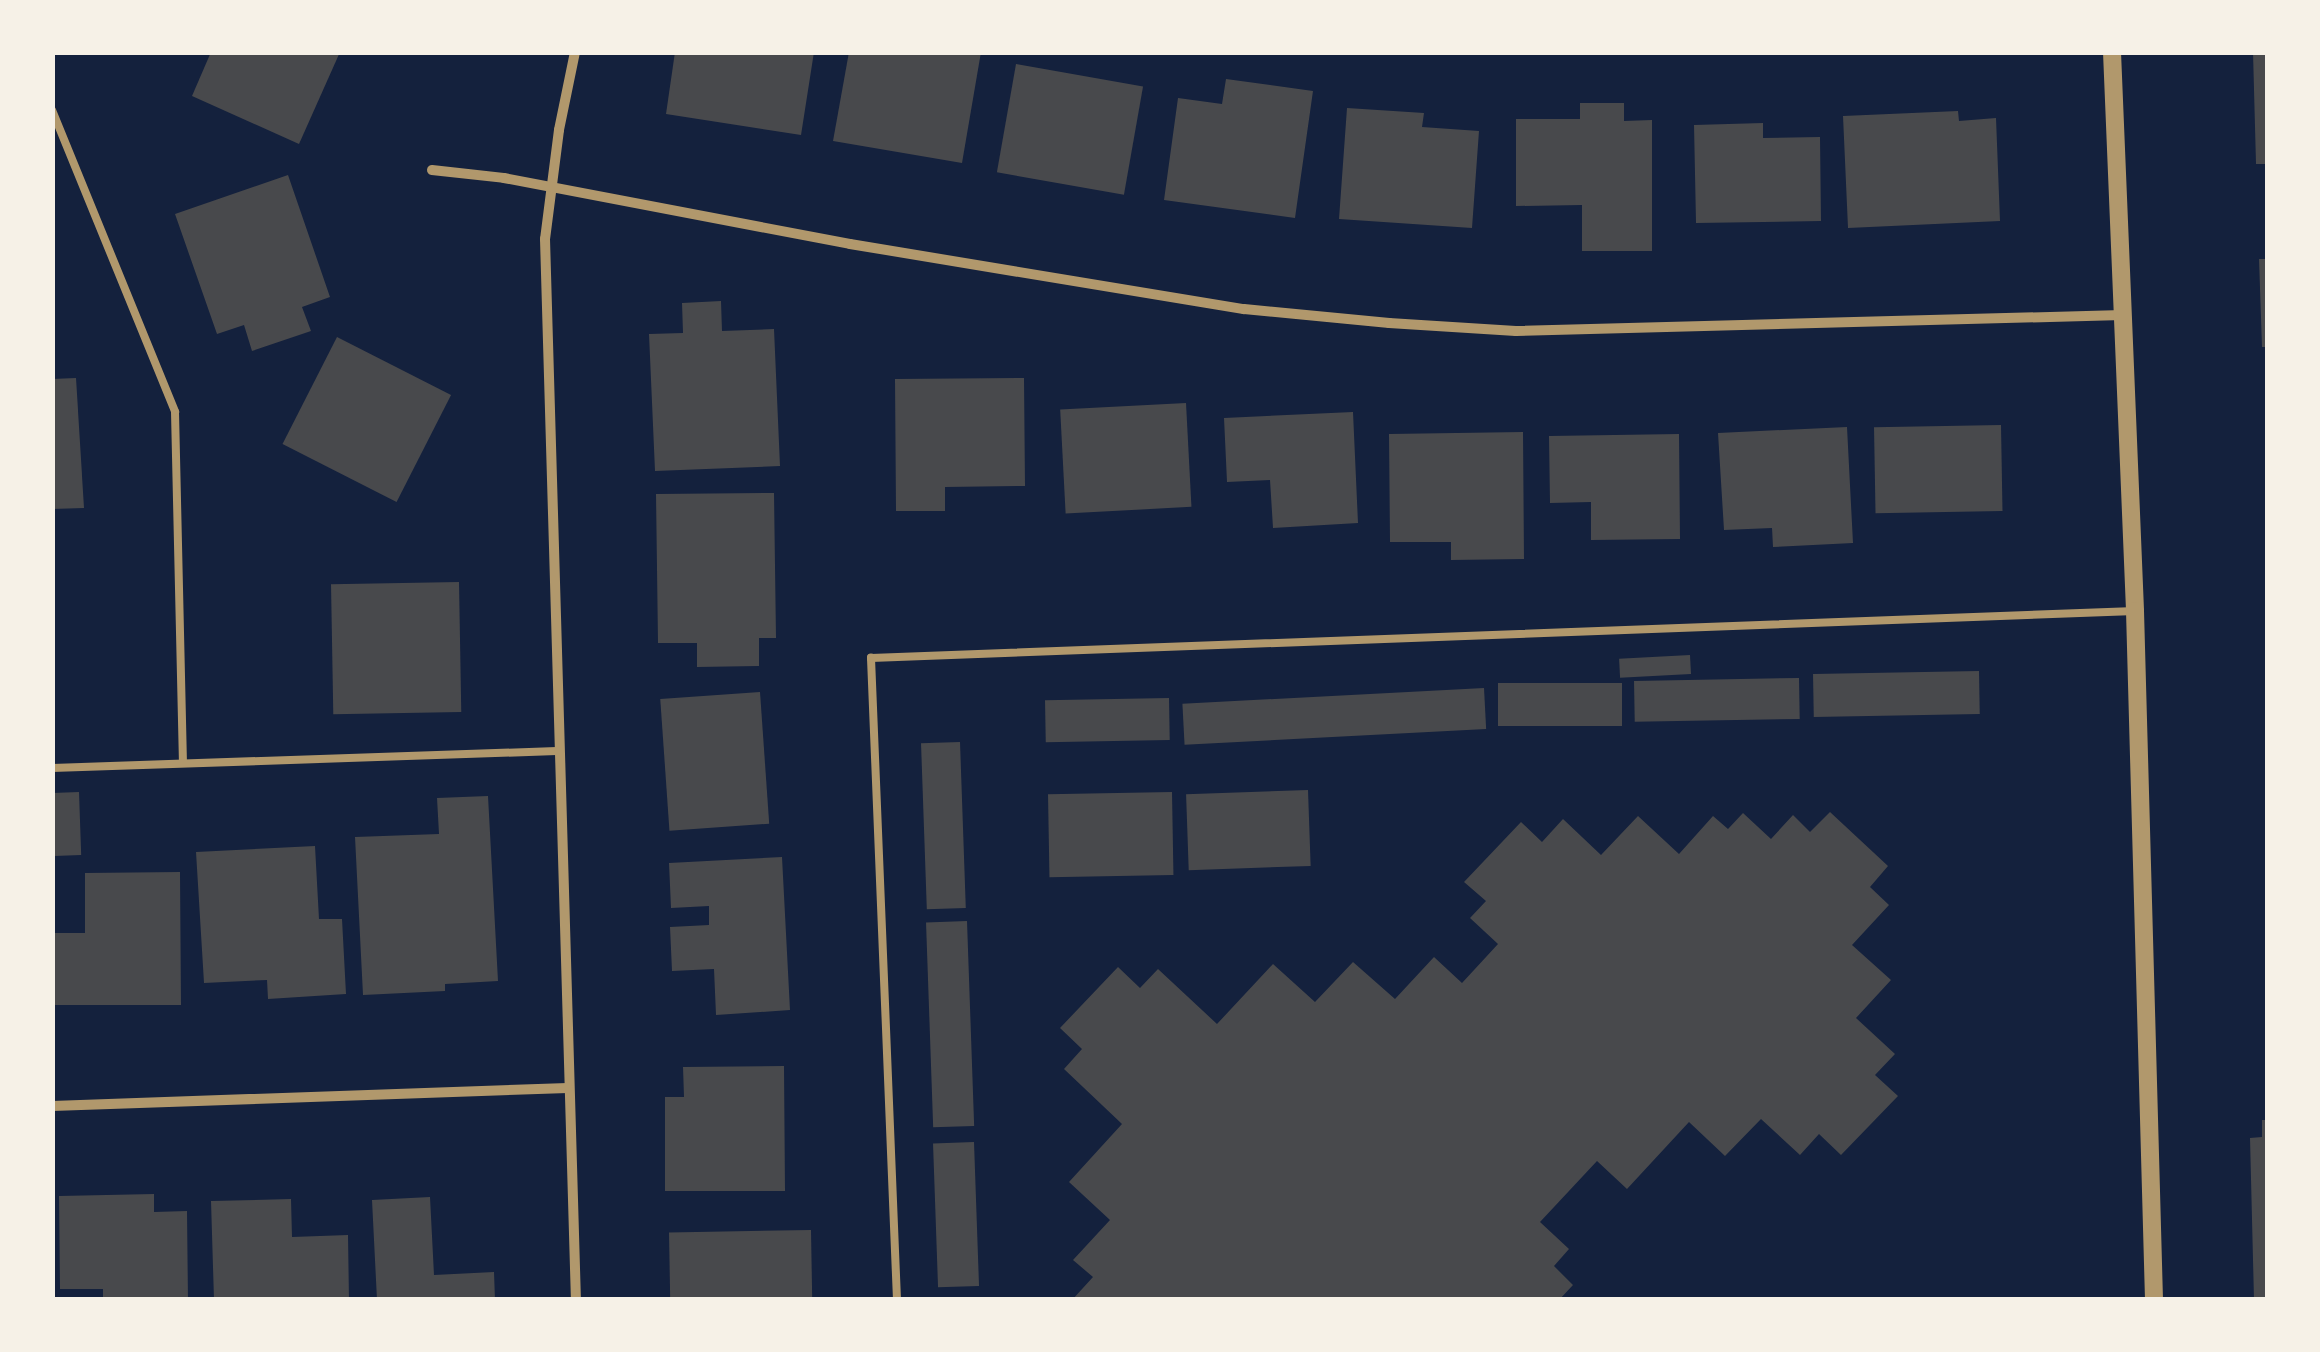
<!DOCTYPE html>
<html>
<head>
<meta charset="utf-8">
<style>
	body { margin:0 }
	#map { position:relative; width:2320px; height:1352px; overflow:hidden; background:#14213d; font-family:Poppins,sans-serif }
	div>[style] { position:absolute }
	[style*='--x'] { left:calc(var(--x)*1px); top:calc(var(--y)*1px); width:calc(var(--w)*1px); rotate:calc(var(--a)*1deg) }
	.building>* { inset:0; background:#48494c; transform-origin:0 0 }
	.service>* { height:8px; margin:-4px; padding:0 4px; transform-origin:4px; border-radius:4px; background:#b1986c }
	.minor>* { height:10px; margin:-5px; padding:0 5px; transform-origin:5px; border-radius:5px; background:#b1986c }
	.tertiary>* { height:18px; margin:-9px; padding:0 9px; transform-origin:9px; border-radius:9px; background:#b1986c }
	span { translate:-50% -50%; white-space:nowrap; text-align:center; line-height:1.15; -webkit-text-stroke:9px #f6f1e7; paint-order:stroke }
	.frame { position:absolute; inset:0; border:55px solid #f6f1e7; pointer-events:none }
</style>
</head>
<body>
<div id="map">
	<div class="building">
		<div style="clip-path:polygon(211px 52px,340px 52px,299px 144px,192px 96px)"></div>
		<div style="clip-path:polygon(675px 52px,814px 52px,801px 135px,666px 114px)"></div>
		<div style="clip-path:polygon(849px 52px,981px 52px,962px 163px,833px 141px)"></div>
		<div style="clip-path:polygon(2253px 52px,2268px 52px,2268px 164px,2256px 164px)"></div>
		<div style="left:1016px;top:64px;width:129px;height:110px;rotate:10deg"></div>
		<div style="clip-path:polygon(1226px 79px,1313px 91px,1295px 218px,1164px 200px,1178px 98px,1222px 104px)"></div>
		<div style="clip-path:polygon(1580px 103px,1624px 103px,1624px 121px,1652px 120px,1652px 251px,1582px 251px,1582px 205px,1516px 206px,1516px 119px,1580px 119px)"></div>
		<div style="clip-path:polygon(1347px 108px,1424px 113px,1422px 127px,1479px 131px,1472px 228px,1339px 219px)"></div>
		<div style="clip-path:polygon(1958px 111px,1959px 121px,1996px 118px,2000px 221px,1848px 228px,1843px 116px)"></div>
		<div style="clip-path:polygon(1763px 123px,1763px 138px,1820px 137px,1821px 221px,1696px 223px,1694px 125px)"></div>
		<div style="clip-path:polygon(288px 175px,330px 297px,302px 307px,311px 331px,252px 351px,244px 325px,217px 334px,175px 214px)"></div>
		<div style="clip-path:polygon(2259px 259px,2268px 259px,2268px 347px,2262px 347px)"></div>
		<div style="clip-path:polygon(721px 301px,722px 331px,774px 329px,780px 466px,655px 471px,649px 334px,683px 333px,682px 303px)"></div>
		<div style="left:337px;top:337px;width:128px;height:120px;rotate:27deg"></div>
		<div style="clip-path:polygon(76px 378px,84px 508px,52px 509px,52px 379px)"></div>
		<div style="clip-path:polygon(1024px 378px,1025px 486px,945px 487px,945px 511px,896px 511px,895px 379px)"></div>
		<div style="left:1186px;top:403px;width:104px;height:126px;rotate:87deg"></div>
		<div style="clip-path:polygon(1353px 412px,1358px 523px,1273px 528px,1270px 480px,1227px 482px,1224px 418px)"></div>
		<div style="left:2001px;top:425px;width:86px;height:127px;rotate:89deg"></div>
		<div style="clip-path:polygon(1847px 427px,1853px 543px,1773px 547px,1772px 528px,1724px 530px,1718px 433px)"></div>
		<div style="clip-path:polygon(1523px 432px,1524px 559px,1451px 560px,1451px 542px,1390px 542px,1389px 434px)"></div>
		<div style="clip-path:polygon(1679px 434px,1680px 539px,1591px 540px,1591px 502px,1550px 503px,1549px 436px)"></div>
		<div style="clip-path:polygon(774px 493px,776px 638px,759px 638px,759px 666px,697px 667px,697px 643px,658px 643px,656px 494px)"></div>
		<div style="left:459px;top:582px;width:130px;height:128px;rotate:89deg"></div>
		<div style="left:1690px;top:655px;width:19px;height:71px;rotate:87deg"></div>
		<div style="left:1979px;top:671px;width:43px;height:166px;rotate:89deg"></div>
		<div style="left:1799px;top:678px;width:41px;height:165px;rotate:89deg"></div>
		<div style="left:1622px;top:683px;width:43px;height:124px;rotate:90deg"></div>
		<div style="left:1484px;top:688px;width:41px;height:302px;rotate:87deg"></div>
		<div style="left:760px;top:692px;width:132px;height:100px;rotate:86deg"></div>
		<div style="left:1169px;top:698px;width:42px;height:124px;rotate:89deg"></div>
		<div style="left:960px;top:742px;width:166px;height:39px;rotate:88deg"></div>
		<div style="left:1308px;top:790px;width:76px;height:122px;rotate:88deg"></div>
		<div style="left:79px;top:792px;width:63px;height:27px;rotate:88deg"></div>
		<div style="left:1172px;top:792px;width:83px;height:124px;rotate:89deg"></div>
		<div style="clip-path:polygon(488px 796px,498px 981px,445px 984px,445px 991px,363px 995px,355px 837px,439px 834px,437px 798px)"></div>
		<div style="clip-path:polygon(1830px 812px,1888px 866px,1870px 887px,1889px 905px,1852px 945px,1891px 980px,1856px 1018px,1895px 1054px,1875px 1075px,1898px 1096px,1841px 1155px,1819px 1134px,1800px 1155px,1761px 1119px,1725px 1156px,1689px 1122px,1627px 1189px,1597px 1161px,1540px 1222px,1569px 1249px,1554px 1266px,1573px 1285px,1559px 1300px,1072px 1300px,1093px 1277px,1073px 1260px,1110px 1220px,1069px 1182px,1122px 1124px,1064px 1069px,1082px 1049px,1060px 1028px,1118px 967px,1140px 988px,1158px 969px,1217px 1024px,1273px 964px,1315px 1002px,1353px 962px,1395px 999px,1434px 957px,1462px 983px,1498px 944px,1470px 918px,1486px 901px,1464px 882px,1521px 822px,1542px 842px,1563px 819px,1601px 855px,1638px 816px,1679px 854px,1713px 816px,1728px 829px,1743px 813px,1771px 839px,1793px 815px,1810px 832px)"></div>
		<div style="clip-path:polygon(315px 846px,319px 919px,342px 919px,346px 994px,268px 999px,267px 980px,204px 983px,196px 852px)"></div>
		<div style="clip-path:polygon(782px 857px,790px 1010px,716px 1015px,714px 969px,672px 971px,670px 927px,709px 925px,709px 906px,671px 908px,669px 863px)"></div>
		<div style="clip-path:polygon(180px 872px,181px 1005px,52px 1005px,52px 933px,85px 933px,85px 873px)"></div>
		<div style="left:967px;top:921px;width:205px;height:41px;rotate:88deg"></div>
		<div style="clip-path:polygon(784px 1066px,785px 1191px,665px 1191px,665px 1097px,684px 1097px,683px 1067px)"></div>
		<div style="clip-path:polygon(2262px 1120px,2268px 1120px,2268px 1300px,2254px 1300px,2250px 1138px,2262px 1137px)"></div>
		<div style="left:974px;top:1142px;width:144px;height:41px;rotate:88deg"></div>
		<div style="clip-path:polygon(154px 1194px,154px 1212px,187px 1211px,188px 1300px,103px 1300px,103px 1289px,60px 1289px,59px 1196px)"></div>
		<div style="clip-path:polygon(430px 1197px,434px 1275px,494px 1272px,495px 1300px,377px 1300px,372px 1200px)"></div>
		<div style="clip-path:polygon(291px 1199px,292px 1237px,348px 1235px,349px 1300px,214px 1300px,211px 1201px)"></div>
		<div style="left:811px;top:1230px;width:70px;height:142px;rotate:89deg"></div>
	</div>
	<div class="service">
		<div style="--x:52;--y:110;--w:326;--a:67.8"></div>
		<div style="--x:175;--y:412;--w:351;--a:88.7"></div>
		<div style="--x:52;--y:768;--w:505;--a:-1.93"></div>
		<div style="--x:897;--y:1300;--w:643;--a:-92.32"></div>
		<div style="--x:871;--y:658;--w:1265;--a:-2.13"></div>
	</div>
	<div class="minor">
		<div style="--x:575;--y:52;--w:80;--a:101.6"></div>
		<div style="--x:559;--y:130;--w:110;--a:97.3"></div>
		<div style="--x:545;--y:239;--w:1061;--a:88.33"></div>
		<div style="--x:432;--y:170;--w:72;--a:6.3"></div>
		<div style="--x:504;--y:178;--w:352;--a:10.8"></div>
		<div style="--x:850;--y:244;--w:399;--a:9.4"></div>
		<div style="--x:1244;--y:309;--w:146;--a:5.5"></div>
		<div style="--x:1389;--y:323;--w:127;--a:3.6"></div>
		<div style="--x:1516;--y:331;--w:607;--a:-1.51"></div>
		<div style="--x:52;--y:1106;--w:516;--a:-2"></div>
	</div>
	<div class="tertiary">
		<div style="--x:2112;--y:52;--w:559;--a:87.64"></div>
		<div style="--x:2135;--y:611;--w:689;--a:88.42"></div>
	</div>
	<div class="frame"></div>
</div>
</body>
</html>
